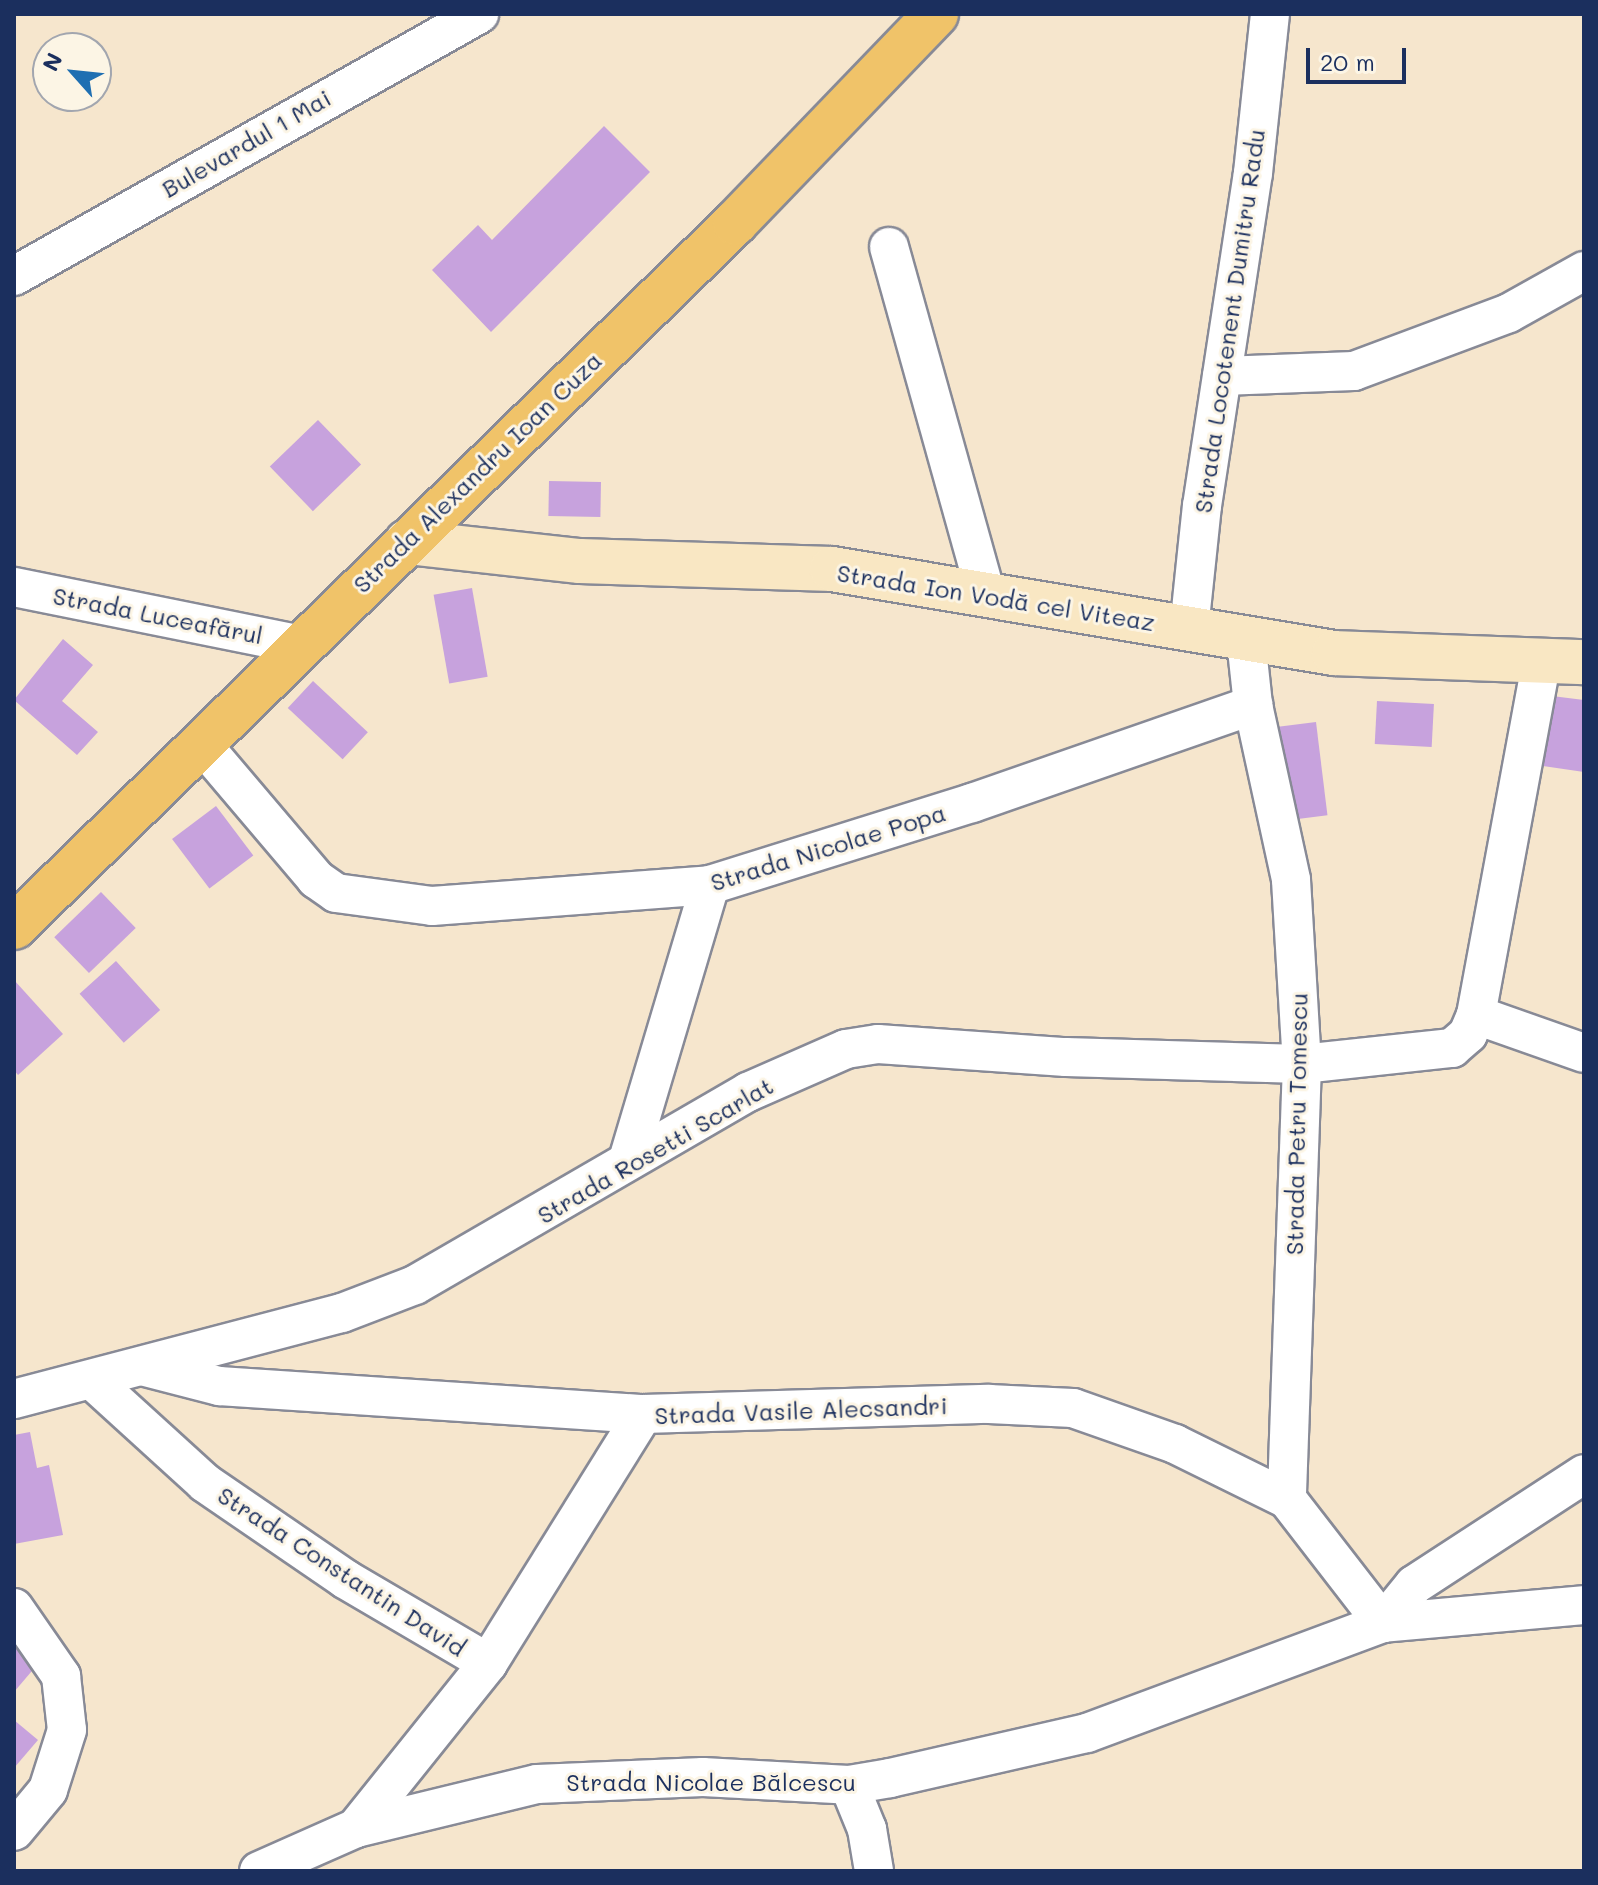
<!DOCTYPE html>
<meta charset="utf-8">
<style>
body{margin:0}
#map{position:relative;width:1598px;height:1885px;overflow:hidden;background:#f6e6cd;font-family:Mali,sans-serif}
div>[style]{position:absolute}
.building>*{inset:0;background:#c7a2dd;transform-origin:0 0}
.roads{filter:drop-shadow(2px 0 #888a96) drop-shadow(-2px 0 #888a96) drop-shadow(0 2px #888a96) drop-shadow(0 -2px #888a96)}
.street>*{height:38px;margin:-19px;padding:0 19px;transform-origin:19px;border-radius:19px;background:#fff}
.secondary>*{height:44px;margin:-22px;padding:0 22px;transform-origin:22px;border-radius:22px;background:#f9e7c3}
.highway>*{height:44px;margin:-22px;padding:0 22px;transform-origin:22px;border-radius:22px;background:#f0c369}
span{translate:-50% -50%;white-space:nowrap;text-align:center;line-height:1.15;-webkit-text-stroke:6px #fcf5e5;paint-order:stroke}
.street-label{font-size:24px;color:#1b2f5e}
.frame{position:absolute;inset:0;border:16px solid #1b2f5e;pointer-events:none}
.north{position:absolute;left:32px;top:32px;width:80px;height:80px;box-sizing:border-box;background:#fcf5e5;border:2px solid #a2a6af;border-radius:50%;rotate:297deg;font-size:22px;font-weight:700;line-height:32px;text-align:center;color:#1b2f5e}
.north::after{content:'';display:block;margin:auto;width:28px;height:36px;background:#1f6fb2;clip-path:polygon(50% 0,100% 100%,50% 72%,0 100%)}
.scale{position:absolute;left:1306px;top:48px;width:100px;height:36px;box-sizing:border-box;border:4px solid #1b2f5e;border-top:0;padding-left:10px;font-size:24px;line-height:28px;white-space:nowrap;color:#1b2f5e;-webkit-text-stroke:6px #fcf5e5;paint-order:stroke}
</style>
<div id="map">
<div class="building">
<i style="clip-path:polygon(604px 126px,650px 172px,491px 332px,432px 270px,478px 225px,492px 240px)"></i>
<i style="left:318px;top:420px;width:62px;height:67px;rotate:46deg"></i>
<i style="left:549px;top:481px;width:52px;height:35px;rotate:1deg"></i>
<i style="left:472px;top:588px;width:90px;height:39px;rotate:80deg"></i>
<i style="clip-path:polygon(63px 639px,93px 665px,62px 701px,98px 732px,77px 755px,14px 700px)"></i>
<i style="left:313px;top:681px;width:75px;height:37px;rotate:43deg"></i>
<i style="clip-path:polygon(1552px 696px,1584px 700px,1584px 772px,1543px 766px)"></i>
<i style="left:1377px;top:701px;width:57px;height:43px;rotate:3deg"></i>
<i style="left:1316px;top:722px;width:94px;height:38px;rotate:83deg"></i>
<i style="left:216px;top:806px;width:62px;height:55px;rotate:53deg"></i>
<i style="left:101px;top:892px;width:50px;height:65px;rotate:46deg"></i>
<i style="left:116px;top:961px;width:66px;height:49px;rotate:48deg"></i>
<i style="clip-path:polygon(14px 980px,63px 1034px,18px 1075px,14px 1070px)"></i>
<i style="clip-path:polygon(30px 1432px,37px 1468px,49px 1465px,63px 1535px,14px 1544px,14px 1435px)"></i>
<i style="clip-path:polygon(14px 1647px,37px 1665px,14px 1692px)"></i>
<i style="clip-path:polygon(14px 1720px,38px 1740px,14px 1768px)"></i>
</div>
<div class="roads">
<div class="street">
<i style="left:889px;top:247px;width:361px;rotate:74.4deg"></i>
<i style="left:14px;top:276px;width:534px;rotate:-29.4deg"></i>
<i style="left:1222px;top:376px;width:132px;rotate:-2.2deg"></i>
<i style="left:1354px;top:371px;width:165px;rotate:-20.5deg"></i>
<i style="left:1509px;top:313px;width:86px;rotate:-29.2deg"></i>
<i style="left:14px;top:587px;width:293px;rotate:11.4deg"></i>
<i style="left:1189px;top:629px;width:124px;rotate:-84deg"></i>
<i style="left:1202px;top:506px;width:337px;rotate:-81.3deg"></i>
<i style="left:1253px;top:173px;width:160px;rotate:-83.9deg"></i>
<i style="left:1253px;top:705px;width:179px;rotate:77.7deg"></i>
<i style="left:1291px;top:880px;width:184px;rotate:86.6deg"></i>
<i style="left:1302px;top:1064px;width:435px;rotate:92deg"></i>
<i style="left:200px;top:742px;width:180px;rotate:49.7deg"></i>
<i style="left:316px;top:879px;width:24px;rotate:35deg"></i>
<i style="left:336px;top:893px;width:97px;rotate:7.7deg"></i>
<i style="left:432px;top:906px;width:279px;rotate:-4.3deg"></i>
<i style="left:710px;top:885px;width:275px;rotate:-17.4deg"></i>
<i style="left:972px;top:803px;width:298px;rotate:-19.2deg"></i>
<i style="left:1253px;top:705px;width:65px;rotate:-96.1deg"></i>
<i style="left:1476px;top:1015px;width:114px;rotate:19.4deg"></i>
<i style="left:628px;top:1160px;width:287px;rotate:-73.4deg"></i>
<i style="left:142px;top:1366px;width:80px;rotate:14.6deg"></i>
<i style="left:219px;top:1386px;width:425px;rotate:3.8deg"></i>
<i style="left:643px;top:1414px;width:346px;rotate:-1.7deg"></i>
<i style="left:989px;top:1404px;width:84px;rotate:2.7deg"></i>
<i style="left:1073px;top:1408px;width:108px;rotate:19.4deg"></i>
<i style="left:1175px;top:1444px;width:125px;rotate:26.2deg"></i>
<i style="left:1287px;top:1499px;width:157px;rotate:52.3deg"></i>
<i style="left:92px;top:1380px;width:153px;rotate:42.3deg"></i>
<i style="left:205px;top:1483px;width:170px;rotate:34.4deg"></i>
<i style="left:345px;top:1579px;width:166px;rotate:30.4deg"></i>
<i style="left:14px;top:1399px;width:339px;rotate:-14.7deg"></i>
<i style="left:342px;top:1313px;width:78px;rotate:-21deg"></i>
<i style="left:415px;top:1285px;width:385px;rotate:-30.1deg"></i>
<i style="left:748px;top:1092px;width:107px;rotate:-23.7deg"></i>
<i style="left:846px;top:1049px;width:32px;rotate:-9deg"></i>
<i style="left:878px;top:1044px;width:188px;rotate:4deg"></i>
<i style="left:1066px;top:1057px;width:236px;rotate:1.7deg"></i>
<i style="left:1302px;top:1064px;width:151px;rotate:-6.1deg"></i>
<i style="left:1452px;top:1048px;width:21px;rotate:-41deg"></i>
<i style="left:1468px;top:1034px;width:21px;rotate:-67deg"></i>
<i style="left:1476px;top:1015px;width:361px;rotate:-79.5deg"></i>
<i style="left:14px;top:1608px;width:83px;rotate:55.3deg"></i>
<i style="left:61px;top:1676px;width:54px;rotate:83.7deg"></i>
<i style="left:67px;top:1730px;width:63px;rotate:107.6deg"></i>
<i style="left:48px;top:1790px;width:53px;rotate:129.7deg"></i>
<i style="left:1383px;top:1623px;width:49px;rotate:-50.8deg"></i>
<i style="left:1414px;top:1585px;width:203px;rotate:-33.1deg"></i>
<i style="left:849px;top:1785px;width:48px;rotate:67.8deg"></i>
<i style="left:867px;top:1829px;width:43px;rotate:80.5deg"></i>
<i style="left:356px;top:1828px;width:211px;rotate:-51.3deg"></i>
<i style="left:488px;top:1663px;width:293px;rotate:-58.1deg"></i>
<i style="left:259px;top:1871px;width:106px;rotate:-23.9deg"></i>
<i style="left:356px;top:1828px;width:186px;rotate:-13.7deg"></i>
<i style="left:537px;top:1784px;width:166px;rotate:-2.4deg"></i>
<i style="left:703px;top:1777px;width:146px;rotate:3.1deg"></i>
<i style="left:849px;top:1785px;width:42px;rotate:-9.7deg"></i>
<i style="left:890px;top:1778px;width:202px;rotate:-12.9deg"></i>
<i style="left:1087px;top:1733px;width:316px;rotate:-20.4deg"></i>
<i style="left:1383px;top:1623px;width:202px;rotate:-5.1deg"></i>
</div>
<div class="secondary">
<i style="left:407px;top:542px;width:174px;rotate:6.3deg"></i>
<i style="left:580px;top:561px;width:252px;rotate:1.8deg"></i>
<i style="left:832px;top:569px;width:509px;rotate:9.5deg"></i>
<i style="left:1334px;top:653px;width:250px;rotate:2.1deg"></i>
</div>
<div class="highway">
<i style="left:14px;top:927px;width:1008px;rotate:-44.32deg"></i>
<i style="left:735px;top:223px;width:290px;rotate:-46.1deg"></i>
</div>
</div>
<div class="street-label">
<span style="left:246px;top:143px;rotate:-30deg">Bulevardul 1 Mai</span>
<span style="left:1229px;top:321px;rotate:-82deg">Strada Locotenent Dumitru Radu</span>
<span style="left:477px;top:472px;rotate:-44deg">Strada Alexandru Ioan Cuza</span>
<span style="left:996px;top:597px;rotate:9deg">Strada Ion Vodă cel Viteaz</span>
<span style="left:158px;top:615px;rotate:11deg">Strada Luceafărul</span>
<span style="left:828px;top:847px;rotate:-17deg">Strada Nicolae Popa</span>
<span style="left:1296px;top:1124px;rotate:-89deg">Strada Petru Tomescu</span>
<span style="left:655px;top:1150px;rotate:-30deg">Strada Rosetti Scarlat</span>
<span style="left:801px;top:1410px;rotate:-2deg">Strada Vasile Alecsandri</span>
<span style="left:342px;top:1571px;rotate:33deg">Strada Constantin David</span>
<span style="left:711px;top:1782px">Strada Nicolae Bălcescu</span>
</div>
<div class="frame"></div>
<div class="north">N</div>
<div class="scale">20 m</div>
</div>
